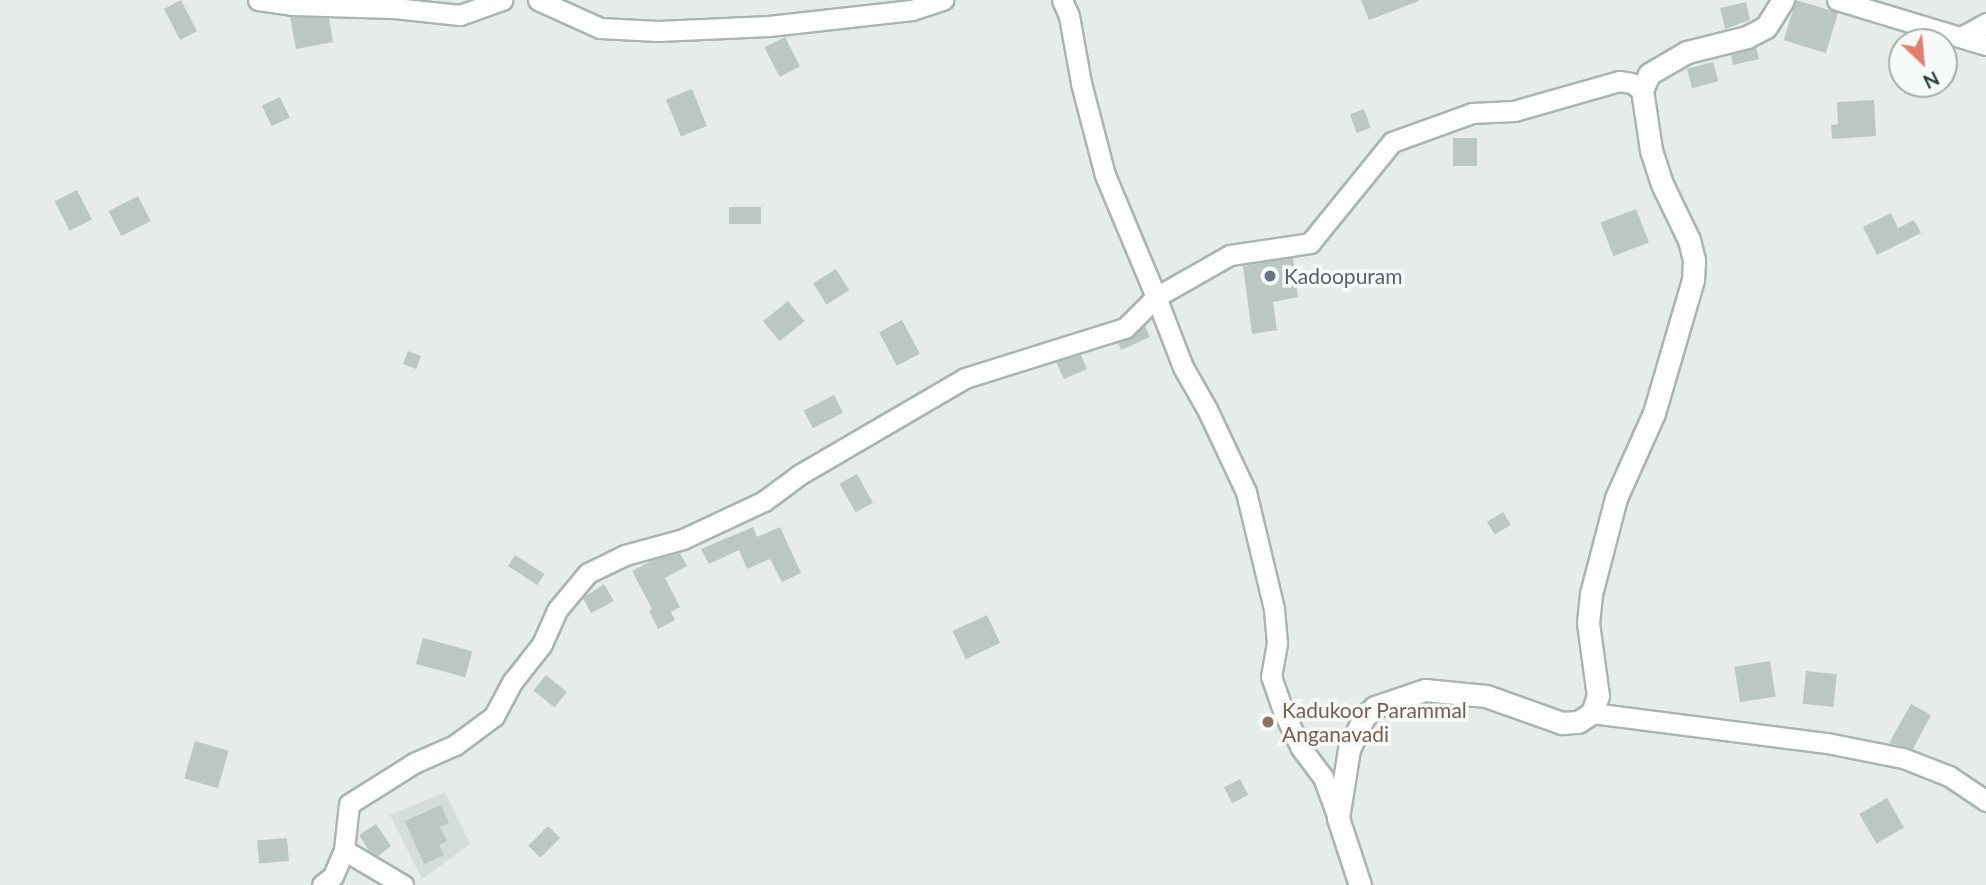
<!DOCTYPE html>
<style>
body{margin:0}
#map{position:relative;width:1986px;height:885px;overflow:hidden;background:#e6ede9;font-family:Lato,sans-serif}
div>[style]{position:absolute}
.built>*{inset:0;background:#d4ddd8}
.building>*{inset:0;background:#bbc8c2;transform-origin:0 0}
.roads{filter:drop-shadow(2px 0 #a9b5af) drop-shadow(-2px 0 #a9b5af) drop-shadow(0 2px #a9b5af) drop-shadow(0 -2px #a9b5af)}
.minor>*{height:19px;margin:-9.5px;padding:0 9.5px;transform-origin:9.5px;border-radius:9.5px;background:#fff}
.secondary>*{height:21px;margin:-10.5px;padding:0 10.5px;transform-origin:10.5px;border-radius:10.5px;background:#fff}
.dots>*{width:19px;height:19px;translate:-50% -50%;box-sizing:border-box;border:4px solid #f6faf8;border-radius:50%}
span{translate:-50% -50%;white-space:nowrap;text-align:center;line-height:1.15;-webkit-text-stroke:7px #f6faf8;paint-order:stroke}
.worship-label{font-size:21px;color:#5b616d}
.left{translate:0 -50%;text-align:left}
.education-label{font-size:21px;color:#785e54}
.north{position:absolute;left:1888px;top:28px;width:70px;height:70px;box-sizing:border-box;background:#f6faf8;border:2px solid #a3afaa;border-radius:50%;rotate:154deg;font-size:19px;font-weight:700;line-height:28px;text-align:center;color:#263e35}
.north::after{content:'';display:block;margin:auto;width:24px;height:32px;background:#e57e6c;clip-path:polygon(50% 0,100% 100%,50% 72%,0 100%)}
</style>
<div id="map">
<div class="built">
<i style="clip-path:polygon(445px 792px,470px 844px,422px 879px,390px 815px)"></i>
</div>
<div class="building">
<i style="left:181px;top:0;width:35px;height:19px;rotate:63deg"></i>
<i style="clip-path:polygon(1361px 0,1418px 0,1419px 1px,1369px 20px)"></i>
<i style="left:1796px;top:0;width:44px;height:42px;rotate:17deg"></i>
<i style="clip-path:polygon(1746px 2px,1750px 20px,1725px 29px,1720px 8px)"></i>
<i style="clip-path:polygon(290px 17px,329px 18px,333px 42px,296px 49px)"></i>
<i style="left:785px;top:37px;width:33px;height:23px;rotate:63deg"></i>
<i style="clip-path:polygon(1756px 47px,1759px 59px,1733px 65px,1731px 55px)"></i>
<i style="left:1713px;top:62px;width:20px;height:27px;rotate:75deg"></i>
<i style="left:692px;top:89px;width:40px;height:28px;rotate:68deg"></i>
<i style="left:280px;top:97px;width:23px;height:20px;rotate:65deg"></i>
<i style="clip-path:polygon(1874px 100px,1876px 136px,1832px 139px,1831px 125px,1838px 124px,1837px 102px)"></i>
<i style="left:1364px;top:109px;width:20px;height:15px;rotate:70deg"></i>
<i style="left:1477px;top:138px;width:28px;height:24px;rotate:90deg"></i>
<i style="left:77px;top:190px;width:33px;height:25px;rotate:63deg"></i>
<i style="left:138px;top:196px;width:28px;height:33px;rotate:63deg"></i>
<i style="left:729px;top:207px;width:32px;height:17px"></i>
<i style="left:1636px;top:209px;width:36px;height:38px;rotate:69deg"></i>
<i style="clip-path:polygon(1891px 213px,1898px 228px,1914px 220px,1921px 233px,1877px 255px,1863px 227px)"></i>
<i style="clip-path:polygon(1293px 258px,1298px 297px,1273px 302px,1277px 330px,1252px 334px,1243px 266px)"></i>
<i style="left:836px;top:269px;width:25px;height:27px;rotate:58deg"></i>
<i style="left:788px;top:301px;width:26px;height:32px;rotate:51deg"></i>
<i style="left:902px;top:320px;width:38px;height:26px;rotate:62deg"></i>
<i style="clip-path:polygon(1145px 326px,1150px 337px,1121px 350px,1118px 343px,1133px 337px)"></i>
<i style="left:408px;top:351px;width:14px;height:14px;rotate:21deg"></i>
<i style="clip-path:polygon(1081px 355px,1087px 369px,1064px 379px,1056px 362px)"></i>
<i style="left:834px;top:395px;width:20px;height:34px;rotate:63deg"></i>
<i style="left:857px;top:474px;width:33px;height:20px;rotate:61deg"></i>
<i style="left:1503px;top:512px;width:15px;height:19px;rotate:58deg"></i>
<i style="clip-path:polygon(753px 527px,757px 537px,780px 527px,801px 573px,782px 582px,770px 559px,747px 569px,739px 550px,709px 564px,701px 549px)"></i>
<i style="clip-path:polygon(680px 553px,687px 566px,665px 578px,680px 607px,671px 612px,675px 620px,658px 629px,649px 611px,652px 609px,632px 571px,651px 561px)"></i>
<i style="left:515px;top:555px;width:35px;height:13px;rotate:33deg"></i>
<i style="clip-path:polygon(604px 584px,614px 601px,591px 613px,583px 598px)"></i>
<i style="left:987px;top:615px;width:31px;height:38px;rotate:65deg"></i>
<i style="left:423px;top:638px;width:51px;height:27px;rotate:15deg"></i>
<i style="left:1770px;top:661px;width:36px;height:36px;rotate:81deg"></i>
<i style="left:1806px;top:671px;width:31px;height:33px;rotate:6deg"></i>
<i style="left:546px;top:675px;width:27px;height:20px;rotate:39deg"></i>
<i style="clip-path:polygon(1911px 704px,1931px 715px,1913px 749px,1889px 743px)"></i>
<i style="left:195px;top:741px;width:35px;height:39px;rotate:16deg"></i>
<i style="left:1240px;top:779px;width:18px;height:18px;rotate:63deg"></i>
<i style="left:1887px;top:798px;width:34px;height:32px;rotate:60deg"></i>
<i style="clip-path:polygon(441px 805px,449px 823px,440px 827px,447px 841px,439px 845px,444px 855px,424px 864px,405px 821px)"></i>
<i style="clip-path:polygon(376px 824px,391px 846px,378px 856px,369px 851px,359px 835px)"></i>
<i style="left:548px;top:826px;width:17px;height:28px;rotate:45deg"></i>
<i style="left:287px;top:838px;width:23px;height:30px;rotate:85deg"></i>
</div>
<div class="roads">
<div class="minor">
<i style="left:258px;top:0;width:34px;rotate:8deg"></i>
<i style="left:292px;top:5px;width:102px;rotate:1.7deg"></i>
<i style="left:394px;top:8px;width:66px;rotate:6.1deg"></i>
<i style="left:460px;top:15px;width:45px;rotate:-19.7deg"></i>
<i style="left:538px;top:0;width:68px;rotate:24.3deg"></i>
<i style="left:600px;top:28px;width:58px;rotate:3deg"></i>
<i style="left:658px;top:31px;width:111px;rotate:-2.6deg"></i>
<i style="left:769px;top:26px;width:144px;rotate:-6.4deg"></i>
<i style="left:912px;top:10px;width:33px;rotate:-18deg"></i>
<i style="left:1062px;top:0;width:17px;rotate:66deg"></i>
<i style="left:1069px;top:16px;width:68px;rotate:79.8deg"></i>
<i style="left:1081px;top:83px;width:95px;rotate:75.4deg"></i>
<i style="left:1105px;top:175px;width:132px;rotate:67.3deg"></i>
<i style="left:1156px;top:297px;width:85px;rotate:-29.6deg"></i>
<i style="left:1230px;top:255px;width:81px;rotate:-8.5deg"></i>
<i style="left:1310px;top:243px;width:130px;rotate:-50.9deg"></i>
<i style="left:1392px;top:142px;width:85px;rotate:-19.9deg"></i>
<i style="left:1472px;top:113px;width:42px;rotate:-2.7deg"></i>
<i style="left:1514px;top:111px;width:109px;rotate:-15.9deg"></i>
<i style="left:1619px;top:81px;width:12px;rotate:9deg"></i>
<i style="left:1631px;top:83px;width:13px;rotate:32deg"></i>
<i style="left:1837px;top:0;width:156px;rotate:16.8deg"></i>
<i style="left:1961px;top:37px;width:29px;rotate:-29deg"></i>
<i style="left:1592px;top:713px;width:237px;rotate:7.3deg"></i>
<i style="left:1827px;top:743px;width:77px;rotate:11.2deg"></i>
<i style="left:1903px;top:758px;width:49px;rotate:21.4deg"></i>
<i style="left:1949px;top:776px;width:45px;rotate:34deg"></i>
<i style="left:344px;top:850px;width:69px;rotate:30.7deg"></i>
<i style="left:322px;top:885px;width:14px;rotate:-39deg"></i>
<i style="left:333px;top:876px;width:28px;rotate:-67deg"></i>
<i style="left:344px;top:850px;width:46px;rotate:-83.8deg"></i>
<i style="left:349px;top:804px;width:77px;rotate:-32.2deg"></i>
<i style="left:414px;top:763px;width:45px;rotate:-23.7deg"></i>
<i style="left:455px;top:745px;width:49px;rotate:-36.6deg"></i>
<i style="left:494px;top:716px;width:40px;rotate:-62deg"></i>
<i style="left:513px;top:681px;width:47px;rotate:-51.9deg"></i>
<i style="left:542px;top:644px;width:37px;rotate:-66deg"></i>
<i style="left:557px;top:610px;width:48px;rotate:-50deg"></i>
<i style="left:588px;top:573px;width:41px;rotate:-25.9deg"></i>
<i style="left:625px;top:555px;width:60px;rotate:-15.4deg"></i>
<i style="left:683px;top:539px;width:89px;rotate:-25.1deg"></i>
<i style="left:764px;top:501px;width:44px;rotate:-36.6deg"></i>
<i style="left:799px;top:475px;width:192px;rotate:-30.3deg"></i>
<i style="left:965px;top:378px;width:168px;rotate:-17.4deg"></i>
<i style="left:1125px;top:328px;width:44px;rotate:-45deg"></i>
<i style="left:1156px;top:297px;width:75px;rotate:68.9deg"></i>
<i style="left:1183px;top:367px;width:48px;rotate:60.3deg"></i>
<i style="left:1207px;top:409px;width:92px;rotate:64.8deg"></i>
<i style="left:1246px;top:492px;width:120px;rotate:76.5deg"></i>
<i style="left:1274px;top:609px;width:34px;rotate:85deg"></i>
<i style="left:1277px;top:643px;width:34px;rotate:100deg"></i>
<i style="left:1271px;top:676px;width:37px;rotate:71deg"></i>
<i style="left:1283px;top:711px;width:41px;rotate:64.1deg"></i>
<i style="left:1301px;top:748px;width:36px;rotate:53deg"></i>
<i style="left:1323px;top:777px;width:44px;rotate:69.9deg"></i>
</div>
<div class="secondary">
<i style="left:1360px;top:885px;width:71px;rotate:-108.2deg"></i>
<i style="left:1338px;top:818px;width:70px;rotate:-80.9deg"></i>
<i style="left:1349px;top:749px;width:35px;rotate:-65deg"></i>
<i style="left:1364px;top:717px;width:15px;rotate:-42deg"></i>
<i style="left:1375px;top:707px;width:53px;rotate:-18.8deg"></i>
<i style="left:1425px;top:690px;width:61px;rotate:5.6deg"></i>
<i style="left:1486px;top:696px;width:81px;rotate:19.6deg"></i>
<i style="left:1562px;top:723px;width:16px;rotate:-4deg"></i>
<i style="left:1578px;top:722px;width:17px;rotate:-33deg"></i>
<i style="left:1592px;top:713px;width:18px;rotate:-71deg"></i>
<i style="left:1598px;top:696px;width:74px;rotate:-97.8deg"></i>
<i style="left:1588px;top:623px;width:29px;rotate:-84deg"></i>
<i style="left:1591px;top:594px;width:99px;rotate:-75.4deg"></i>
<i style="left:1616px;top:498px;width:93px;rotate:-65.9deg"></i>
<i style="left:1654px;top:413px;width:139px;rotate:-73.7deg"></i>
<i style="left:1693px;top:280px;width:20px;rotate:-87deg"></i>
<i style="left:1694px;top:260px;width:21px;rotate:-104deg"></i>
<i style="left:1689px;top:240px;width:62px;rotate:-115.7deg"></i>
<i style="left:1662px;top:184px;width:36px;rotate:-108deg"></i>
<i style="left:1651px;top:150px;width:61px;rotate:-98.5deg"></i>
<i style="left:1642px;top:90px;width:17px;rotate:-66deg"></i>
<i style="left:1649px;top:74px;width:44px;rotate:-30.1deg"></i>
<i style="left:1687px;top:52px;width:62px;rotate:-14deg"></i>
<i style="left:1747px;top:37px;width:21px;rotate:-28deg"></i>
<i style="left:1766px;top:27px;width:32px;rotate:-58deg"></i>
</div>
</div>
<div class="dots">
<i style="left:1270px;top:276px;background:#6b7280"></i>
<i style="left:1268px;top:722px;background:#8d6e63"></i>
</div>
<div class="worship-label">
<span class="left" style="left:1284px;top:276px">Kadoopuram</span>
</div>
<div class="education-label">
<span class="left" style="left:1282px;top:722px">Kadukoor Parammal<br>Anganavadi</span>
</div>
<div class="north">N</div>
</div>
